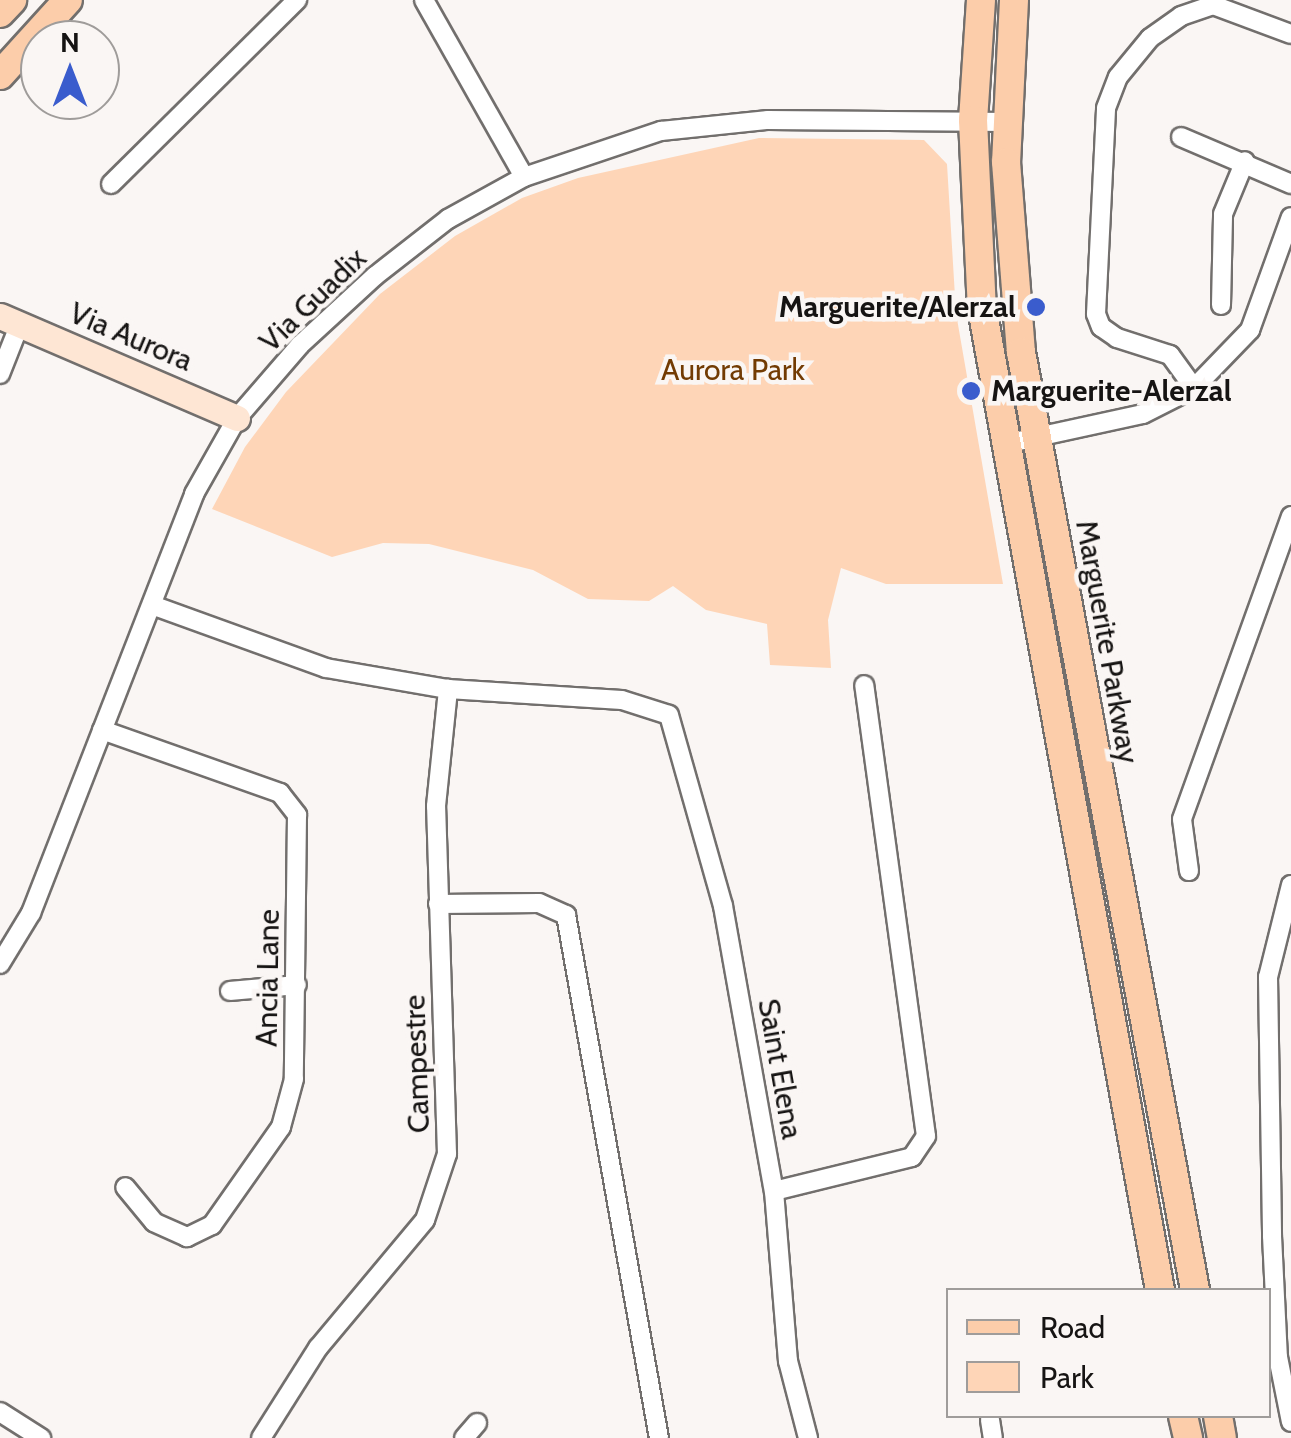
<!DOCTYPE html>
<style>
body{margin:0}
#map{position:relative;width:1291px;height:1438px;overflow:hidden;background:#faf6f4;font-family:Cabin,sans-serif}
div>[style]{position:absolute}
.green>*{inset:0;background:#fed5b7}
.roads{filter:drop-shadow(2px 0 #726f6d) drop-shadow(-2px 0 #726f6d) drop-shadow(0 2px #726f6d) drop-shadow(0 -2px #726f6d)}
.street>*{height:18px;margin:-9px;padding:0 9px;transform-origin:9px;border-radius:9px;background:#fff}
.secondary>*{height:25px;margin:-12.5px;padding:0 12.5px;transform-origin:12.5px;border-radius:12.5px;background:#fee6d4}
.primary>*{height:28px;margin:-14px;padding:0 14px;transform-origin:14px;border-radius:14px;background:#fccdaa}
.dots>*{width:28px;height:28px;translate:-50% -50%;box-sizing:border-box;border:5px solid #faf6f4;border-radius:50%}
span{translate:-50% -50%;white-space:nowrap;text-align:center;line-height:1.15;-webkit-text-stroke:9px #faf6f4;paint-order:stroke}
.street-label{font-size:30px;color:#161413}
.poi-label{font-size:30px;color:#161413;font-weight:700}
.right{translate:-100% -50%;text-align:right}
.left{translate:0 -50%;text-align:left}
.park-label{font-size:30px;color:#723b03}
.legend{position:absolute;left:946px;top:1288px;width:325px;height:130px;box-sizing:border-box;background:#faf6f4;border:2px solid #9f9c9a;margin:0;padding:12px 18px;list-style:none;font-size:30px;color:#161413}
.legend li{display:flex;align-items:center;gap:20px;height:50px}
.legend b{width:50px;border:2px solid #9f9c9a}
.north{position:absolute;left:20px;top:20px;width:100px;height:100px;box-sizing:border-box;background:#faf6f4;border:2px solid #9f9c9a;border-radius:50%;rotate:0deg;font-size:28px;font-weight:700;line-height:40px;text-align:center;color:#161413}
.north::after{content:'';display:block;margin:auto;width:35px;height:45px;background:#3a5ccd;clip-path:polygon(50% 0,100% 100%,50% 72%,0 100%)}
</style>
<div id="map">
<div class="green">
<i style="clip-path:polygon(759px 138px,924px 140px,947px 164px,956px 313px,1003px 584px,886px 584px,841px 568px,828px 620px,831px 668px,770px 665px,767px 624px,706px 610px,673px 586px,649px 601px,588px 599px,533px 570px,429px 544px,383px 543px,332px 557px,212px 509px,245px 447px,286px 392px,380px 294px,455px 236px,522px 198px,578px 178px)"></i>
</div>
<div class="roads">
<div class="street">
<i style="left:424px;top:0;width:203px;rotate:60.5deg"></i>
<i style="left:1181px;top:137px;width:120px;rotate:23.1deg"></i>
<i style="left:111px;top:184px;width:262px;rotate:-44.7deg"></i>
<i style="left:1221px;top:305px;width:91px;rotate:-88.7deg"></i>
<i style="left:1223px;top:214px;width:57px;rotate:-67.5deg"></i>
<i style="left:0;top:374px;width:52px;rotate:-68.4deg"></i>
<i style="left:1194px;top:388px;width:41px;rotate:-126deg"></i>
<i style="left:1170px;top:355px;width:56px;rotate:-162.2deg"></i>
<i style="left:1117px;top:338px;width:19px;rotate:-145deg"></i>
<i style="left:1101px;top:327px;width:14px;rotate:-111deg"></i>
<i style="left:1096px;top:314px;width:206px;rotate:-87.2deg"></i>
<i style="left:1106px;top:108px;width:33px;rotate:-69deg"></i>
<i style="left:1118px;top:77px;width:50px;rotate:-50.6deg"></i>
<i style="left:1150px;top:38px;width:38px;rotate:-35deg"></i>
<i style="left:1181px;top:16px;width:34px;rotate:-19deg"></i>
<i style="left:1213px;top:5px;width:83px;rotate:20.4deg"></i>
<i style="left:1005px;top:444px;width:141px;rotate:-12.3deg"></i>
<i style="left:1143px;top:414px;width:57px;rotate:-27deg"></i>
<i style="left:1194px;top:388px;width:81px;rotate:-46deg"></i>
<i style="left:1250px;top:330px;width:120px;rotate:-70.1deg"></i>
<i style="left:152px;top:605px;width:185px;rotate:19.9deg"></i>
<i style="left:326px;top:668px;width:124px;rotate:9.8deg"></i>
<i style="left:448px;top:689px;width:174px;rotate:3.6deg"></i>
<i style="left:622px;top:700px;width:49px;rotate:17.7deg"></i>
<i style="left:669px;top:715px;width:198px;rotate:74.2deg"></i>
<i style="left:723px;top:906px;width:290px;rotate:79.9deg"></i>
<i style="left:774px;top:1191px;width:171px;rotate:85.3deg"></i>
<i style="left:788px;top:1361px;width:80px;rotate:75.4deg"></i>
<i style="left:102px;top:730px;width:189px;rotate:19.5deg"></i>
<i style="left:280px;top:793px;width:28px;rotate:52deg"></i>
<i style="left:297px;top:815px;width:264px;rotate:90.7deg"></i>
<i style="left:294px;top:1079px;width:50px;rotate:105.2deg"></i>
<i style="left:281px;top:1127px;width:120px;rotate:125.1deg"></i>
<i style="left:212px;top:1225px;width:28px;rotate:154deg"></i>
<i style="left:187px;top:1237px;width:36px;rotate:-156deg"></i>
<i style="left:154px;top:1222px;width:45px;rotate:-129.6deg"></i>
<i style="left:1189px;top:871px;width:52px;rotate:-97.7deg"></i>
<i style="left:1182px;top:819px;width:322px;rotate:-70.2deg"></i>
<i style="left:1291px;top:885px;width:95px;rotate:104deg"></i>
<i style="left:1268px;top:977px;width:259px;rotate:89.1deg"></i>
<i style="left:1272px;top:1236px;width:121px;rotate:87.2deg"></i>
<i style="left:1278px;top:1357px;width:66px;rotate:78.7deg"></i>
<i style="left:438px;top:904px;width:101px;rotate:-0.6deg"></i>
<i style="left:539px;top:903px;width:30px;rotate:24deg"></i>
<i style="left:566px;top:915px;width:531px;rotate:79.92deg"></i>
<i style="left:0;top:964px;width:60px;rotate:-58.7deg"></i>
<i style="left:31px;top:913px;width:450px;rotate:-68.7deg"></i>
<i style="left:194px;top:494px;width:87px;rotate:-60.5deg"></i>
<i style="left:237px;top:418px;width:96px;rotate:-49.2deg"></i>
<i style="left:300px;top:345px;width:102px;rotate:-42.6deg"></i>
<i style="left:375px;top:276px;width:93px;rotate:-38deg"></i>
<i style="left:448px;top:219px;width:87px;rotate:-28.9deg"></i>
<i style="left:524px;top:177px;width:145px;rotate:-18.6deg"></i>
<i style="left:661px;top:131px;width:108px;rotate:-5.9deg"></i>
<i style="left:768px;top:120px;width:240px;rotate:0.5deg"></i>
<i style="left:230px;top:991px;width:67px;rotate:-5.1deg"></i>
<i style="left:774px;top:1191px;width:142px;rotate:-13.8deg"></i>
<i style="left:912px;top:1157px;width:25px;rotate:-56deg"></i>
<i style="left:926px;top:1136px;width:455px;rotate:-97.8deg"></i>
<i style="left:0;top:1412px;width:49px;rotate:32.4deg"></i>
<i style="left:990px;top:1420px;width:18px;rotate:81deg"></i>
<i style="left:261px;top:1438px;width:107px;rotate:-57.7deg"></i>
<i style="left:318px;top:1348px;width:167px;rotate:-50.1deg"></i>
<i style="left:425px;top:1220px;width:70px;rotate:-71.6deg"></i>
<i style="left:447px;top:1154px;width:348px;rotate:-91.8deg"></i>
<i style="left:436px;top:806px;width:118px;rotate:-84.1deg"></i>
<i style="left:464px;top:1438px;width:20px;rotate:-49deg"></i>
</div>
<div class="secondary">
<i style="left:0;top:316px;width:258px;rotate:23.3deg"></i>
</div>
<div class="primary">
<i style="left:981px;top:0;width:120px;rotate:93.8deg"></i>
<i style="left:973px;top:120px;width:188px;rotate:87.3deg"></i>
<i style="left:982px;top:308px;width:998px;rotate:79.73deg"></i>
<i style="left:1014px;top:0;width:162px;rotate:92.8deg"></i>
<i style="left:1006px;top:162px;width:191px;rotate:85.5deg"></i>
<i style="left:1021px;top:352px;width:954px;rotate:79.49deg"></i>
<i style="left:0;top:13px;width:18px;rotate:-47deg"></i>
<i style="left:0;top:75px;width:101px;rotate:-47.8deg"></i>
<i style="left:1183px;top:1416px;width:23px;rotate:77deg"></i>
<i style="left:1218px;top:1416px;width:22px;rotate:80deg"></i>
</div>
</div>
<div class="dots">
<i style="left:1036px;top:307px;background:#3a5ccd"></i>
<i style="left:971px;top:391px;background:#3a5ccd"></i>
</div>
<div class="street-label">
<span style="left:313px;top:300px;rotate:-44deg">Via Guadix</span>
<span style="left:131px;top:337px;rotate:23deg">Via Aurora</span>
<span style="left:1107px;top:642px;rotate:80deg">Marguerite Parkway</span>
<span style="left:268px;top:978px;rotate:-89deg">Ancia Lane</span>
<span style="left:417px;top:1064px;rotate:-92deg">Campestre</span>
<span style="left:780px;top:1069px;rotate:80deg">Saint Elena</span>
</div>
<div class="poi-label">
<span class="right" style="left:1016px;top:307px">Marguerite/Alerzal</span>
<span class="left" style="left:991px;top:391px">Marguerite-Alerzal</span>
</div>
<div class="park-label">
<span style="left:733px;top:370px">Aurora Park</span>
</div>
<ul class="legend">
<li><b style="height:12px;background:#fccdaa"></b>Road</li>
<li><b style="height:28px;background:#fed5b7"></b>Park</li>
</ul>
<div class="north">N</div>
</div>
